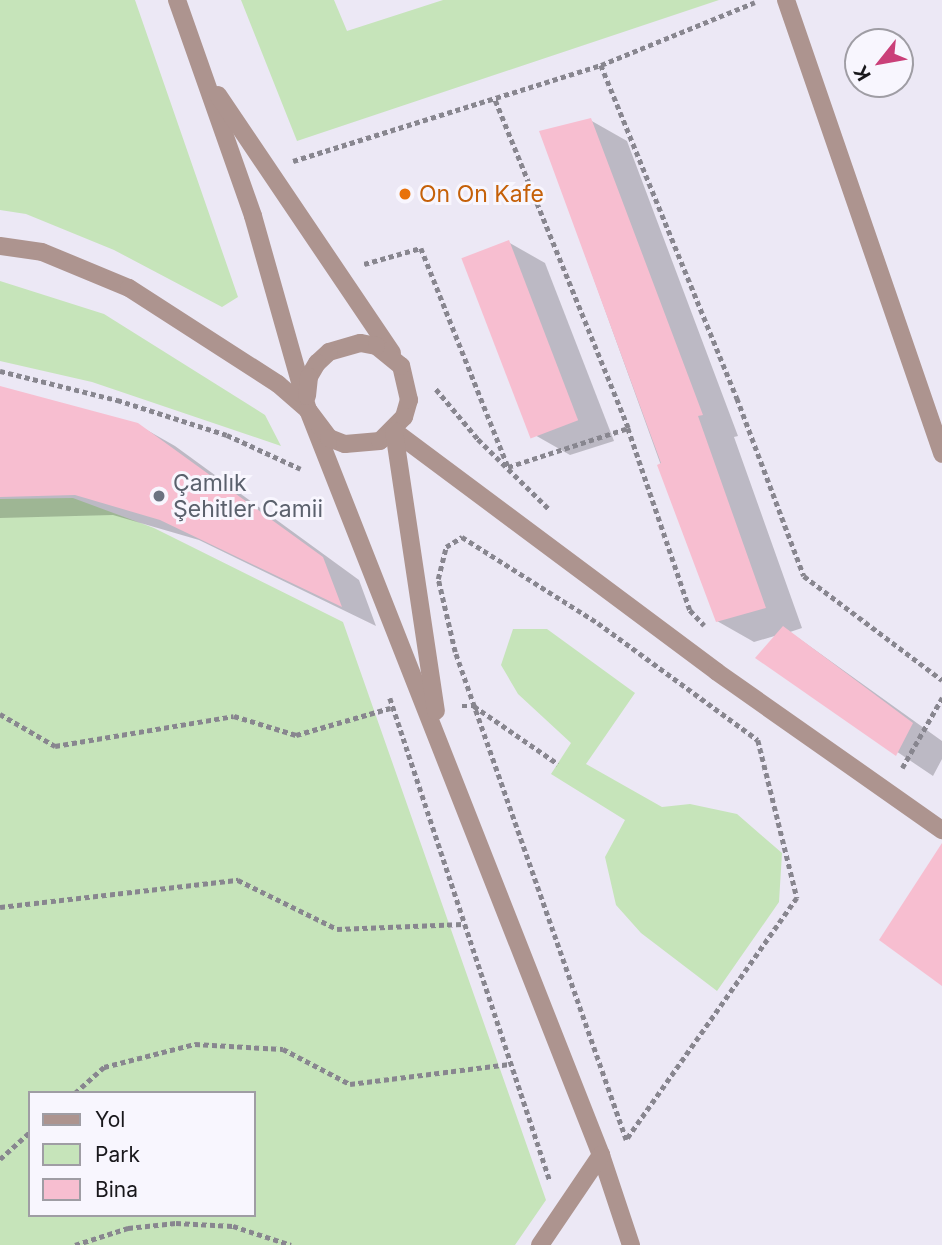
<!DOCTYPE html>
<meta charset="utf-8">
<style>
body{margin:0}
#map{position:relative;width:942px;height:1245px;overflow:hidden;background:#ece8f5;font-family:Inter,sans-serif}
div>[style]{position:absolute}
.green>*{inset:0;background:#c6e4ba}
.shadow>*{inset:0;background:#0003}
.building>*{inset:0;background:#f7bed0;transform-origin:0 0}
.path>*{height:4.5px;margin-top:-2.25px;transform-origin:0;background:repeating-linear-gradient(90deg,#88868f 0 5px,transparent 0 8.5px)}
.minor>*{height:18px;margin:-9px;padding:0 9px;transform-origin:9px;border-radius:9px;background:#ad948f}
.dots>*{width:19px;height:19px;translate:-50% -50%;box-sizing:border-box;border:4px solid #f8f6fe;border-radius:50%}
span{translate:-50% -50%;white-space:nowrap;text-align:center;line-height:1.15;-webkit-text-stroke:6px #f8f6fe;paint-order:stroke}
.food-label{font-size:23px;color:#c56008}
.left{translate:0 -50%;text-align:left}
.worship-label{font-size:23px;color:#5b616d}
.legend{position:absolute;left:28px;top:1091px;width:228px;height:126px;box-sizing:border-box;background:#f8f6fe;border:2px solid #9f9da4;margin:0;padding:9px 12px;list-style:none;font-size:21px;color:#19181c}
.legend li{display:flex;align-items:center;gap:14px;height:35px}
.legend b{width:35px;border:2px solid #9f9da4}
.north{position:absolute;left:844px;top:28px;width:70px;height:70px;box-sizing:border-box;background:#f8f6fe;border:2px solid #9f9da4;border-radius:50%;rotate:239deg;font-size:19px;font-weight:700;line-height:28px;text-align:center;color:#19181c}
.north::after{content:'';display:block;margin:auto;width:24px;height:32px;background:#ca4079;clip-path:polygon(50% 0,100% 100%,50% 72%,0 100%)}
</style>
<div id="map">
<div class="green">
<i style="clip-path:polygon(0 0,135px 0,238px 297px,222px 307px,114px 250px,26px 214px,0 210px)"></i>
<i style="clip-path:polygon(241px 0,334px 0,347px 31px,443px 0,719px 0,297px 141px)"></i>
<i style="clip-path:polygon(0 281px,104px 314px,265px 415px,281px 446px,92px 382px,0 361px)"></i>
<i style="clip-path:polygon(evenodd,73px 498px,154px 528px,343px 622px,546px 1200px,515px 1245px,0 1245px,0 499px,73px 498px,30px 1093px,254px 1093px,254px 1215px,30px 1215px,30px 1093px)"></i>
<i style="clip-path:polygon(513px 629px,547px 629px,635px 693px,586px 764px,662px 807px,690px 804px,737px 814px,782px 853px,779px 902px,717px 991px,641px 933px,616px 905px,605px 857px,625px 820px,551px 774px,571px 743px,518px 694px,501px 665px)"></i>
</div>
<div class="shadow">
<i style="clip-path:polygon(590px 120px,627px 141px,738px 436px,734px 437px,802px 628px,790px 632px,942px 741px,942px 759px,933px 776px,758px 658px,778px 635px,754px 642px,717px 621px,541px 132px)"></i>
<i style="clip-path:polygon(508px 242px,545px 263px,614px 441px,570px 455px,533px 434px)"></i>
<i style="clip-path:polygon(0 388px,138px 425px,175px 446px,359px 580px,376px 626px,199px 540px,113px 515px,0 518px)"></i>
</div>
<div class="building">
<i style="clip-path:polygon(591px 118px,703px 415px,698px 416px,766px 608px,716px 622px,657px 465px,661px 463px,539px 131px)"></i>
<i style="left:509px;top:240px;width:193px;height:51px;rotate:69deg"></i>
<i style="clip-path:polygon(0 386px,138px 423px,323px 557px,342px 607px,160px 520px,75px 495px,0 497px)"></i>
<i style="clip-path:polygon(783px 626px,913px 723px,896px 756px,755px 658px)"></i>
<i style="clip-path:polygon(942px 843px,942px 986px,879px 940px)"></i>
</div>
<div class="path">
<i style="left:601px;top:65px;width:166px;rotate:-22.2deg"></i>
<i style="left:293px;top:161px;width:323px;rotate:-17.3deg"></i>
<i style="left:601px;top:65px;width:360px;rotate:67.8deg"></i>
<i style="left:737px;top:398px;width:190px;rotate:69.4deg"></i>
<i style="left:804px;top:576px;width:173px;rotate:37deg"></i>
<i style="left:364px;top:264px;width:59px;rotate:-15.7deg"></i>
<i style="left:421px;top:248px;width:236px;rotate:68.3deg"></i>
<i style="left:508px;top:467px;width:126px;rotate:-18deg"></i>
<i style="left:628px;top:428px;width:356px;rotate:-112.1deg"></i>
<i style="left:0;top:371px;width:121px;rotate:13.9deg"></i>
<i style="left:117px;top:400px;width:115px;rotate:17.7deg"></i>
<i style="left:227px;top:435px;width:81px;rotate:24.7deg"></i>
<i style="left:436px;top:389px;width:65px;rotate:50deg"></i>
<i style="left:478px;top:439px;width:101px;rotate:44.6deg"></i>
<i style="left:628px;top:428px;width:192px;rotate:71.2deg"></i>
<i style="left:690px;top:610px;width:21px;rotate:47deg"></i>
<i style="left:462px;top:537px;width:161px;rotate:32.3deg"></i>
<i style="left:598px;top:623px;width:198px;rotate:36.2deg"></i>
<i style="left:758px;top:740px;width:163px;rotate:76.1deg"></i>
<i style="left:797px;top:898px;width:296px;rotate:125.2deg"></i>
<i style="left:626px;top:1140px;width:517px;rotate:-109.31deg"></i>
<i style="left:455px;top:652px;width:75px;rotate:-103.1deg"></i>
<i style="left:438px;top:579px;width:33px;rotate:-76deg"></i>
<i style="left:446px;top:547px;width:19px;rotate:-32deg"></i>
<i style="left:390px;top:698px;width:509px;rotate:71.67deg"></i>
<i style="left:462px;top:706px;width:12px"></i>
<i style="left:474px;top:706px;width:102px;rotate:34.6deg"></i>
<i style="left:0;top:714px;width:64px;rotate:30.2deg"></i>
<i style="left:55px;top:746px;width:181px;rotate:-9.5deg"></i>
<i style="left:234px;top:716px;width:65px;rotate:17deg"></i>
<i style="left:296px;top:735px;width:98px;rotate:-16deg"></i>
<i style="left:902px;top:768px;width:81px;rotate:-60.3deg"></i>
<i style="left:0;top:907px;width:240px;rotate:-6.5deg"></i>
<i style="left:238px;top:880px;width:110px;rotate:26.3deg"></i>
<i style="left:337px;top:929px;width:126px;rotate:-2.3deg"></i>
<i style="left:75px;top:1093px;width:39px;rotate:-42deg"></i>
<i style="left:104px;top:1067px;width:94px;rotate:-14.2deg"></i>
<i style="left:195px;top:1044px;width:88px;rotate:3.3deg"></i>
<i style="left:283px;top:1049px;width:76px;rotate:27.6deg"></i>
<i style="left:350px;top:1084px;width:161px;rotate:-7.1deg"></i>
<i style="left:0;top:1159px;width:40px;rotate:-42deg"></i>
<i style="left:75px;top:1245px;width:56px;rotate:-17.8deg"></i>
<i style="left:128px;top:1228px;width:48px;rotate:-5.9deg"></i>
<i style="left:176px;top:1223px;width:57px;rotate:3deg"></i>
<i style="left:233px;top:1226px;width:61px;rotate:18.1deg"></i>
</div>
<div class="minor">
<i style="left:177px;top:0;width:229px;rotate:70.6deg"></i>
<i style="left:253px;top:216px;width:202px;rotate:74.2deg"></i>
<i style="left:308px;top:410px;width:801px;rotate:68.53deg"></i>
<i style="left:601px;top:1155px;width:95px;rotate:71.6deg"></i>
<i style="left:786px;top:0;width:480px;rotate:71deg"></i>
<i style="left:218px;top:95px;width:311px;rotate:56deg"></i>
<i style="left:0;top:246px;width:42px;rotate:8.1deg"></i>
<i style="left:42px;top:252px;width:94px;rotate:22.5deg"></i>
<i style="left:129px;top:288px;width:177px;rotate:32.8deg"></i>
<i style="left:278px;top:384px;width:40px;rotate:41deg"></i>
<i style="left:308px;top:410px;width:35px;rotate:53deg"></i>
<i style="left:329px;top:438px;width:17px;rotate:21deg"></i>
<i style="left:345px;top:444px;width:35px;rotate:-5deg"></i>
<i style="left:380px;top:441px;width:34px;rotate:-45deg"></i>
<i style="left:404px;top:417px;width:18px;rotate:-74deg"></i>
<i style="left:409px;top:400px;width:35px;rotate:-103deg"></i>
<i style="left:401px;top:366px;width:32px;rotate:-141deg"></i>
<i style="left:376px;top:346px;width:16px;rotate:-169deg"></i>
<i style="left:360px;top:343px;width:32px;rotate:164deg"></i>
<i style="left:329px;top:352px;width:16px;rotate:137deg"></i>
<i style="left:317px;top:363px;width:16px;rotate:120deg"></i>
<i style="left:309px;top:377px;width:19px;rotate:96deg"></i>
<i style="left:394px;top:431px;width:403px;rotate:36.7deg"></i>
<i style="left:717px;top:672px;width:275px;rotate:35.1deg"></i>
<i style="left:394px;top:431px;width:283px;rotate:81.5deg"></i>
<i style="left:540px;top:1245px;width:109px;rotate:-55.9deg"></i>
</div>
<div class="dots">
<i style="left:405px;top:194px;background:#e8710a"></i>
<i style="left:159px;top:496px;background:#6b7280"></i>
</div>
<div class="food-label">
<span class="left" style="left:419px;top:194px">On On Kafe</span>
</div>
<div class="worship-label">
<span class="left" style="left:173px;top:496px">Çamlık<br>Şehitler Camii</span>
</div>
<ul class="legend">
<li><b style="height:9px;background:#ad948f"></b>Yol</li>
<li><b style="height:19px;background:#c6e4ba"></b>Park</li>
<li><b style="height:19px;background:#f7bed0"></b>Bina</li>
</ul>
<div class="north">K</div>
</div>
